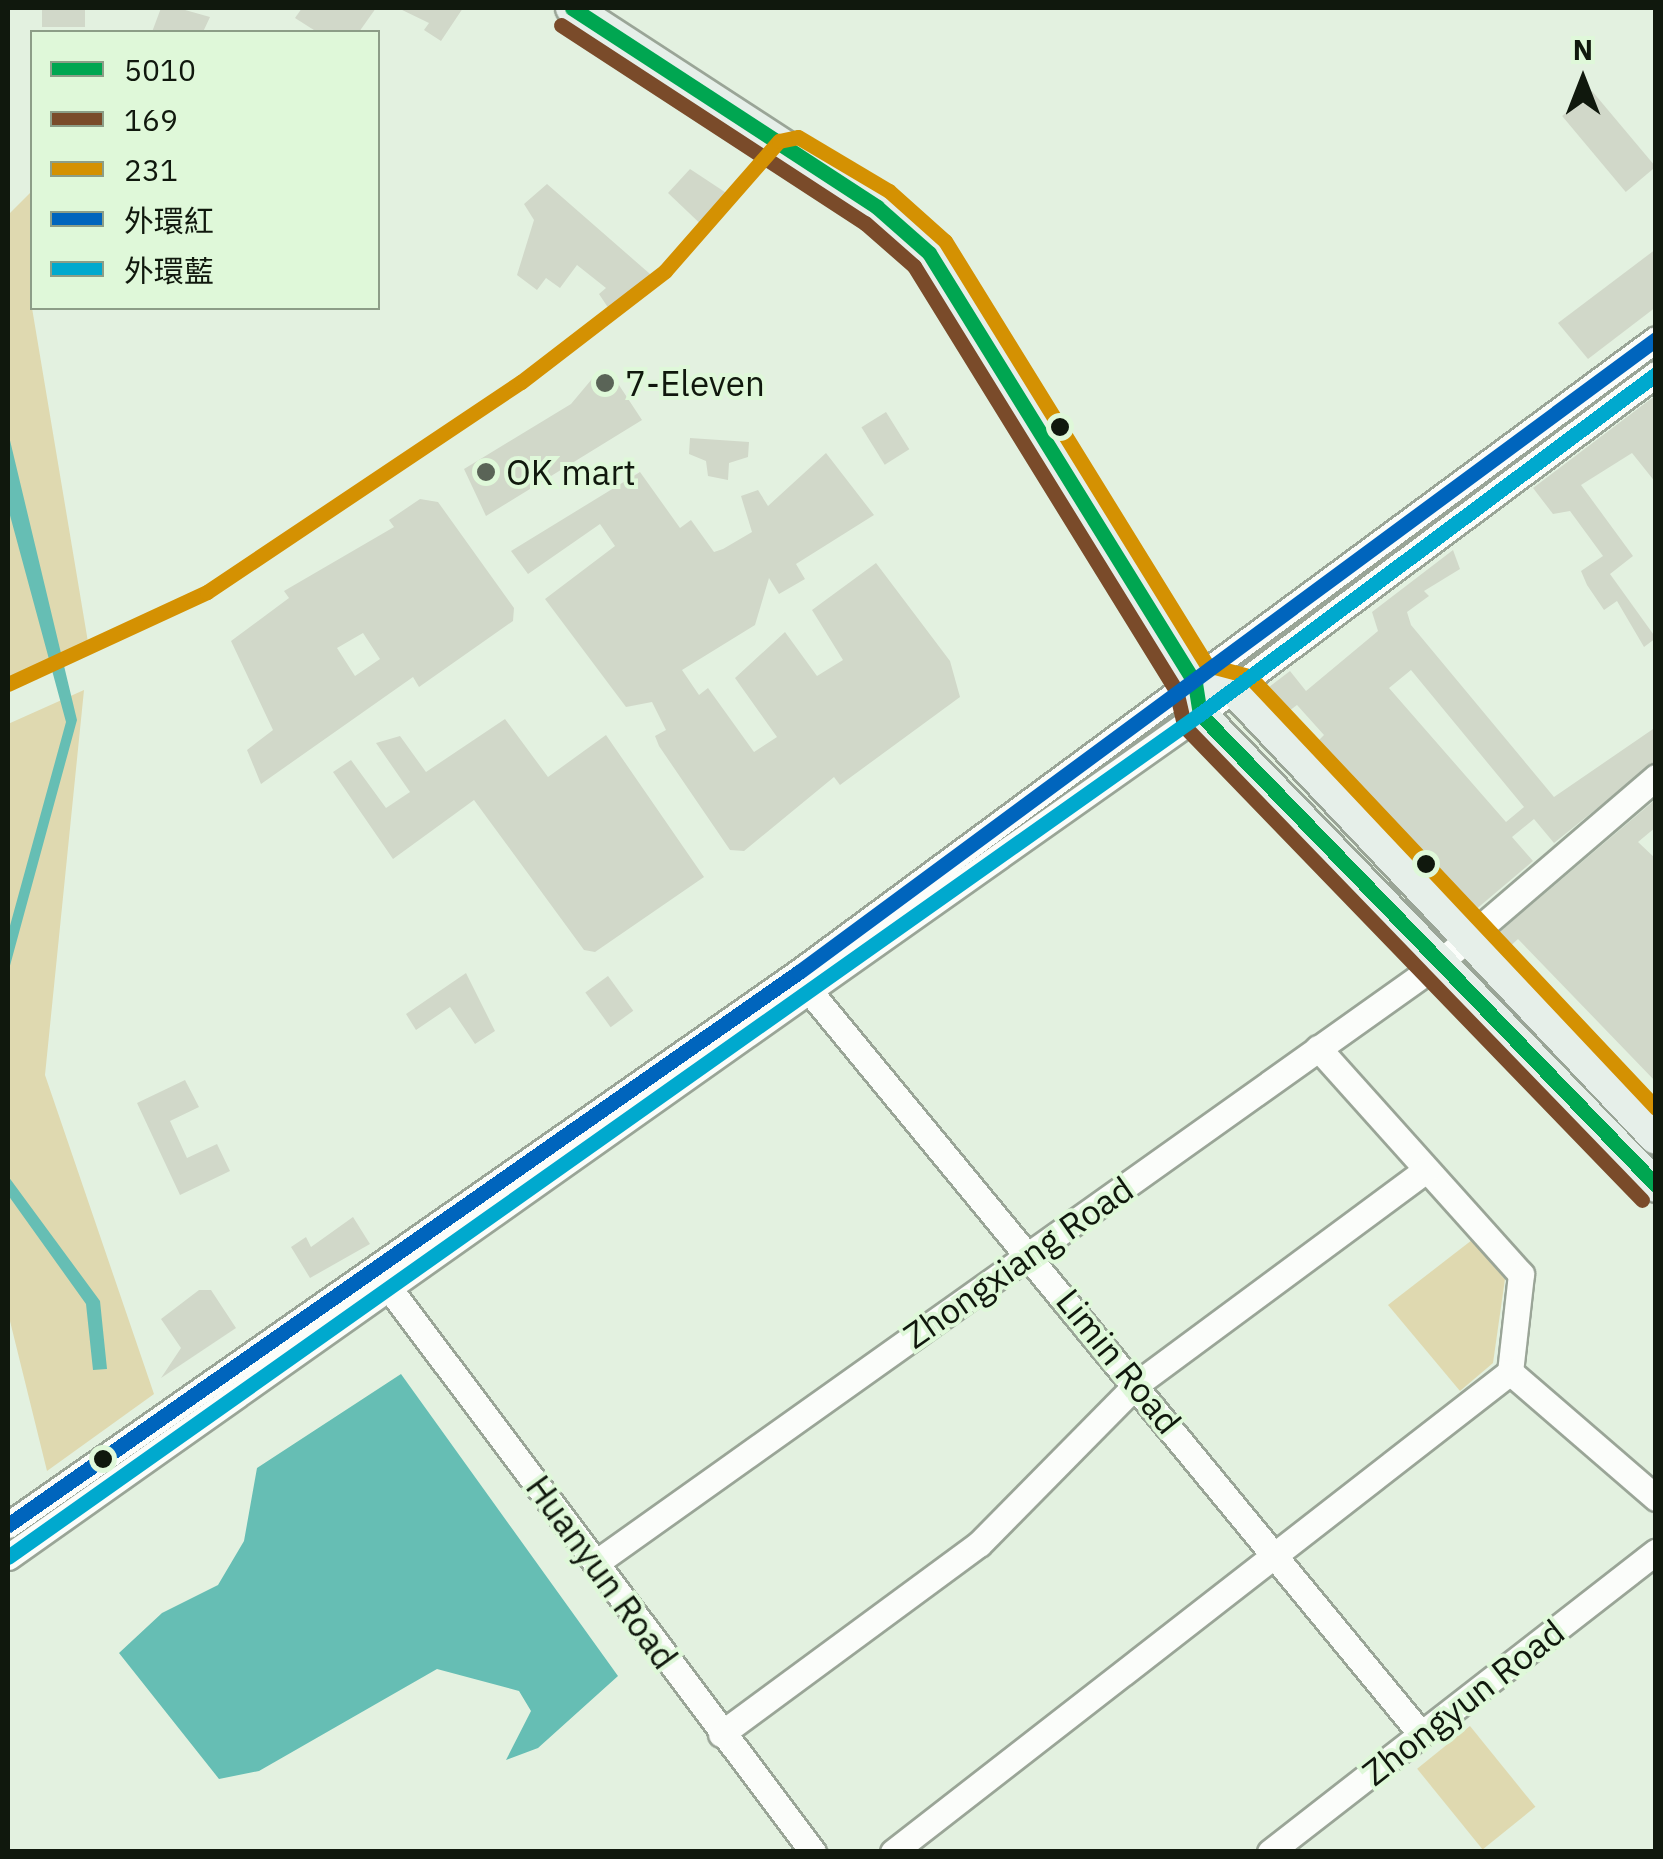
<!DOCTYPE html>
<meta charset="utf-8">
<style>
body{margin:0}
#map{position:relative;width:1663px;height:1859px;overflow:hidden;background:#e3f1e0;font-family:"IBM Plex Sans","Noto Sans TC",sans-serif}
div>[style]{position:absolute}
.green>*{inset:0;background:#dfd9b0;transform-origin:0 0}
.water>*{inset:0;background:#66beb4}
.building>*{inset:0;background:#d1d8c9;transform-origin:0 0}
.roads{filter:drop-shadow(2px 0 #9aa597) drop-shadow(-2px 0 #9aa597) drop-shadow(0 2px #9aa597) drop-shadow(0 -2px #9aa597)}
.minor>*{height:25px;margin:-12.5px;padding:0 12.5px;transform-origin:12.5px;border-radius:12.5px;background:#fbfdfa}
.major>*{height:32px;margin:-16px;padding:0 16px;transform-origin:16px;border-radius:16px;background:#e6efe9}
.bus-1>*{height:15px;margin:-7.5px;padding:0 7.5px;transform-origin:7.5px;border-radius:7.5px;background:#00a651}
.bus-2>*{height:15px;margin:-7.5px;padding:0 7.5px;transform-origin:7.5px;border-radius:7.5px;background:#7a4b2a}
.bus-3>*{height:15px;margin:-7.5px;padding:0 7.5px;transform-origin:7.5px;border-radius:7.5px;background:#d49102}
.bus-4>*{height:15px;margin:-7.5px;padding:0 7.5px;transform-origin:7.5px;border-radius:7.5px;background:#0065bd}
.bus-5>*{height:15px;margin:-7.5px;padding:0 7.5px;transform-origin:7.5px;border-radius:7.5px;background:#00a9ce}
.dots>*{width:28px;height:28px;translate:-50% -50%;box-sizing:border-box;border:5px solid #dff8d9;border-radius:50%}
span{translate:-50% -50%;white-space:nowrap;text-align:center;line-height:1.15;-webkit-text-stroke:8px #dff8d9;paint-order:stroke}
.poi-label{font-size:35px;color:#10180d}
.left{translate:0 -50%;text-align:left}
.street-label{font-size:35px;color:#10180d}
.frame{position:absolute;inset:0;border:10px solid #10180d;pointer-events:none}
.legend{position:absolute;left:30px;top:30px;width:350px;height:280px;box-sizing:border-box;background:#dff8d9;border:2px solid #8c9e87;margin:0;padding:12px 18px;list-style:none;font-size:30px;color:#10180d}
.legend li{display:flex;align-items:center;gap:20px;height:50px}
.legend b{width:50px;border:2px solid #8c9e87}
.north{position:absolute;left:1533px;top:30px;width:100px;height:100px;-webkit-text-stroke:8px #dff8d9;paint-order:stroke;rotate:0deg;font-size:28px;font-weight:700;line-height:40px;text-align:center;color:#10180d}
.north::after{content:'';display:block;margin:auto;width:35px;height:45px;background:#10180d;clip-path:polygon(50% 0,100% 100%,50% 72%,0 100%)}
</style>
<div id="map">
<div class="green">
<i style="clip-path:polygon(32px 191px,32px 308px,90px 654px,8px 691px,8px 215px)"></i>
<i style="clip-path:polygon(84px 690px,45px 1075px,154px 1394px,47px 1471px,8px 1313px,8px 724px)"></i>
<i style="clip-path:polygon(1472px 1240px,1505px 1279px,1493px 1363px,1460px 1391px,1388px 1305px)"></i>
<i style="left:1470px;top:1726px;width:104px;height:68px;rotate:51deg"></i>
</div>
<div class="water">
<i style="clip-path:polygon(8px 432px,77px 720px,8px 973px,8px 933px,66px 722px,8px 508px)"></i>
<i style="clip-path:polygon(8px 1176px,100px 1301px,107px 1369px,93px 1370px,86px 1304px,8px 1195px)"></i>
<i style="clip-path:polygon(401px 1374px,618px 1676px,538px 1748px,506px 1760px,531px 1711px,519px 1691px,437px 1669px,259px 1771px,219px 1779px,119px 1653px,162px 1613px,218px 1585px,244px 1541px,257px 1468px)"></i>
</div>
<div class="building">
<i style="left:42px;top:8px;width:43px;height:19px"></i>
<i style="clip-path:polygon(161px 8px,178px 8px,210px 17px,203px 32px,152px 32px)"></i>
<i style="clip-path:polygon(302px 8px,376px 8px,359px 32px,317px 32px,295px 18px)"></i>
<i style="clip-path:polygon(398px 8px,463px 8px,441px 41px,424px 30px,429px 23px)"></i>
<i style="left:1592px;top:91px;width:99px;height:39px;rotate:50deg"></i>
<i style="clip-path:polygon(690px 169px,737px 200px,708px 231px,668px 193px)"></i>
<i style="clip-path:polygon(547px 184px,650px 274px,644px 293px,615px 318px,599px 294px,606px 288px,577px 265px,560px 288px,546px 278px,537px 290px,517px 275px,534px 220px,524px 204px)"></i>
<i style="clip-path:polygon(1656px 249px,1656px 307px,1588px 359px,1558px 323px)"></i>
<i style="clip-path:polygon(597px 373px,611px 373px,642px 420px,486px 516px,464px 469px,571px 404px)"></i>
<i style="clip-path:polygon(1656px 395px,1656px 483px,1632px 453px,1581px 485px,1633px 556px,1610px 574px,1656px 638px,1644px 647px,1617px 601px,1604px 610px,1587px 585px,1581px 571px,1603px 556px,1570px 511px,1553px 514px,1533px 488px)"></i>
<i style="left:886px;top:412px;width:44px;height:29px;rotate:58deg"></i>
<i style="clip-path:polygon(690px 438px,749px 442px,748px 457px,729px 463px,728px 480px,708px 476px,706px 461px,689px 454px)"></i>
<i style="clip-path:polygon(826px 453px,874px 515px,796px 564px,805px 579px,779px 594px,769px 578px,755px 625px,682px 670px,699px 695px,708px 688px,754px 752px,777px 737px,735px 678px,785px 632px,817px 676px,843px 660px,812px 610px,876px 563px,950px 661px,960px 697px,840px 785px,834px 777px,744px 851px,730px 850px,659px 746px,655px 736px,666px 730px,652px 702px,626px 707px,545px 599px,615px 546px,600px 524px,528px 574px,511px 551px,640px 472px,680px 528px,691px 520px,714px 552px,723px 549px,752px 532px,741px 496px,758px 490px,768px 506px)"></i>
<i style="clip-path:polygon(evenodd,420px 499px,438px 502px,514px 608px,513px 621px,419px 687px,413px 677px,261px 784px,247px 750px,273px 730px,231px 641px,289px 598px,284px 591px,394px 527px,389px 520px,420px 499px,363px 633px,380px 659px,355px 676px,337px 648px,363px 633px)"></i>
<i style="clip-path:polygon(evenodd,1453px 550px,1460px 569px,1424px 591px,1429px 596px,1407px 612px,1411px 625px,1554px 797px,1656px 727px,1656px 761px,1554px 843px,1534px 819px,1512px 837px,1533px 861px,1474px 911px,1332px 763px,1318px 741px,1324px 735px,1297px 705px,1285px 714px,1265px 690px,1290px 671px,1306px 691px,1378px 631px,1372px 612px,1453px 550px,1411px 670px,1524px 807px,1506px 822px,1389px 688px,1411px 670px)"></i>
<i style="clip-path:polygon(505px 719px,548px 777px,606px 735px,704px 877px,595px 952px,584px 950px,474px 800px,393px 859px,333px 772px,351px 760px,386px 808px,410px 792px,376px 743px,400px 736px,426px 772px)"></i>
<i style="clip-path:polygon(1656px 799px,1656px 827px,1638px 842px,1656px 859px,1656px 1082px,1518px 939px,1507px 949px,1495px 936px)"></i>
<i style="clip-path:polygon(466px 973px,495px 1031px,475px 1044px,450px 1007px,416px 1030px,406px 1014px)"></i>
<i style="left:608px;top:976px;width:43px;height:28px;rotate:54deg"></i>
<i style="clip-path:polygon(185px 1080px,199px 1107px,170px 1121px,187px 1158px,217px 1144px,230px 1171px,180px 1195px,137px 1103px)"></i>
<i style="clip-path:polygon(353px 1217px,370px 1244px,310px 1278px,291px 1247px,306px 1237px,311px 1247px)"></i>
<i style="clip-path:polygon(199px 1290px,211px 1290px,236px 1328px,161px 1378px,181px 1348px,161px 1319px)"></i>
</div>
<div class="roads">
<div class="minor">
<i style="left:811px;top:993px;width:960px;rotate:50.54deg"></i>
<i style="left:1318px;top:1048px;width:304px;rotate:48.1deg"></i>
<i style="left:1521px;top:1274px;width:99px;rotate:96.4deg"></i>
<i style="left:1510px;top:1372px;width:193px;rotate:40.8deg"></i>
<i style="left:392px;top:1292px;width:701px;rotate:53.06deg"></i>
<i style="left:8px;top:1525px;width:965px;rotate:-34.96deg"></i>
<i style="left:799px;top:972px;width:1065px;rotate:-36.45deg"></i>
<i style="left:8px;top:1557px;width:1460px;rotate:-35.27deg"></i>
<i style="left:1200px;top:714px;width:569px;rotate:-36.71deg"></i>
<i style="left:597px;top:1562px;width:1033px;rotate:-35.43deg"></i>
<i style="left:1439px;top:963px;width:286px;rotate:-40.6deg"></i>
<i style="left:721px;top:1734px;width:320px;rotate:-36.4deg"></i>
<i style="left:979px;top:1544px;width:226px;rotate:-45.4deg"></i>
<i style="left:1138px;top:1383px;width:358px;rotate:-36.5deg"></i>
<i style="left:893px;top:1852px;width:782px;rotate:-37.88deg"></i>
<i style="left:1270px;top:1852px;width:489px;rotate:-37.9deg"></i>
</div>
<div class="major">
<i style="left:572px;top:8px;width:364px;rotate:33.1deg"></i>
<i style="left:877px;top:207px;width:69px;rotate:41.5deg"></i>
<i style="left:929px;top:253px;width:506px;rotate:58.26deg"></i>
<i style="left:1195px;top:683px;width:31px;rotate:81deg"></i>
<i style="left:1200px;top:714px;width:656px;rotate:45.99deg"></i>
<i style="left:1195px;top:683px;width:40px;rotate:10deg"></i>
<i style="left:1234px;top:690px;width:615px;rotate:46.71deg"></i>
</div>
</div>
<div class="bus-1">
<i style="left:572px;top:8px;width:364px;rotate:33.1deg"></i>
<i style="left:877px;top:207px;width:69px;rotate:41.5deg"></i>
<i style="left:929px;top:253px;width:506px;rotate:58.26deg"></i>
<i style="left:1195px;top:683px;width:31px;rotate:81deg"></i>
<i style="left:1200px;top:714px;width:656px;rotate:45.93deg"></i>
</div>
<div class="bus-2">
<i style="left:561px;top:25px;width:363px;rotate:33.1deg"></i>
<i style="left:865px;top:223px;width:65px;rotate:41.3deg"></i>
<i style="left:914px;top:266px;width:498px;rotate:58.3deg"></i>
<i style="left:1176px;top:690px;width:37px;rotate:77deg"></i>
<i style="left:1184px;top:726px;width:659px;rotate:45.98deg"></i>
</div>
<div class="bus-3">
<i style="left:8px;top:684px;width:219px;rotate:-24.8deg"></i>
<i style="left:207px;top:592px;width:378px;rotate:-33.8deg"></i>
<i style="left:521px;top:382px;width:182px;rotate:-37.6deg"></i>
<i style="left:665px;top:271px;width:173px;rotate:-48.8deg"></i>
<i style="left:779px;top:141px;width:19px;rotate:-12deg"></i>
<i style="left:798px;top:137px;width:106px;rotate:30.7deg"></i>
<i style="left:889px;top:191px;width:75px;rotate:41.8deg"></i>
<i style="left:945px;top:241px;width:498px;rotate:58.3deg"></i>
<i style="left:1207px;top:665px;width:43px;rotate:14.7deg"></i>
<i style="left:1249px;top:676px;width:594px;rotate:46.71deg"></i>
</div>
<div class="bus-4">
<i style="left:8px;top:1525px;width:965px;rotate:-34.96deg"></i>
<i style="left:799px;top:972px;width:1065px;rotate:-36.45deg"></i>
</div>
<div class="bus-5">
<i style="left:8px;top:1557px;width:1460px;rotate:-35.27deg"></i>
<i style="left:1200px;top:714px;width:569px;rotate:-36.71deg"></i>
</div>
<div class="dots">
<i style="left:605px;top:383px;background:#5a6457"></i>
<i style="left:1060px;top:427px;background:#10180d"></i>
<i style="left:486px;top:472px;background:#5a6457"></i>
<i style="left:1426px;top:864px;background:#10180d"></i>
<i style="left:103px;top:1459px;background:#10180d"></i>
</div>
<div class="poi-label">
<span class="left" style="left:625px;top:383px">7-Eleven</span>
<span class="left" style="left:506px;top:472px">OK mart</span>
</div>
<div class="street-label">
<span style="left:1018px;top:1262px;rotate:-35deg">Zhongxiang Road</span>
<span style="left:1119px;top:1361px;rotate:51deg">Limin Road</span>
<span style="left:602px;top:1572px;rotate:54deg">Huanyun Road</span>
<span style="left:1463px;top:1702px;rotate:-38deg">Zhongyun Road</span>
</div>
<div class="frame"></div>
<ul class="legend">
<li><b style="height:12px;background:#00a651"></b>5010</li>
<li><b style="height:12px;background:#7a4b2a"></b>169</li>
<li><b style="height:12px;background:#d49102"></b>231</li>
<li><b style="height:12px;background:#0065bd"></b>外環紅</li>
<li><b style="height:12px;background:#00a9ce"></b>外環藍</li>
</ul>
<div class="north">N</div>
</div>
